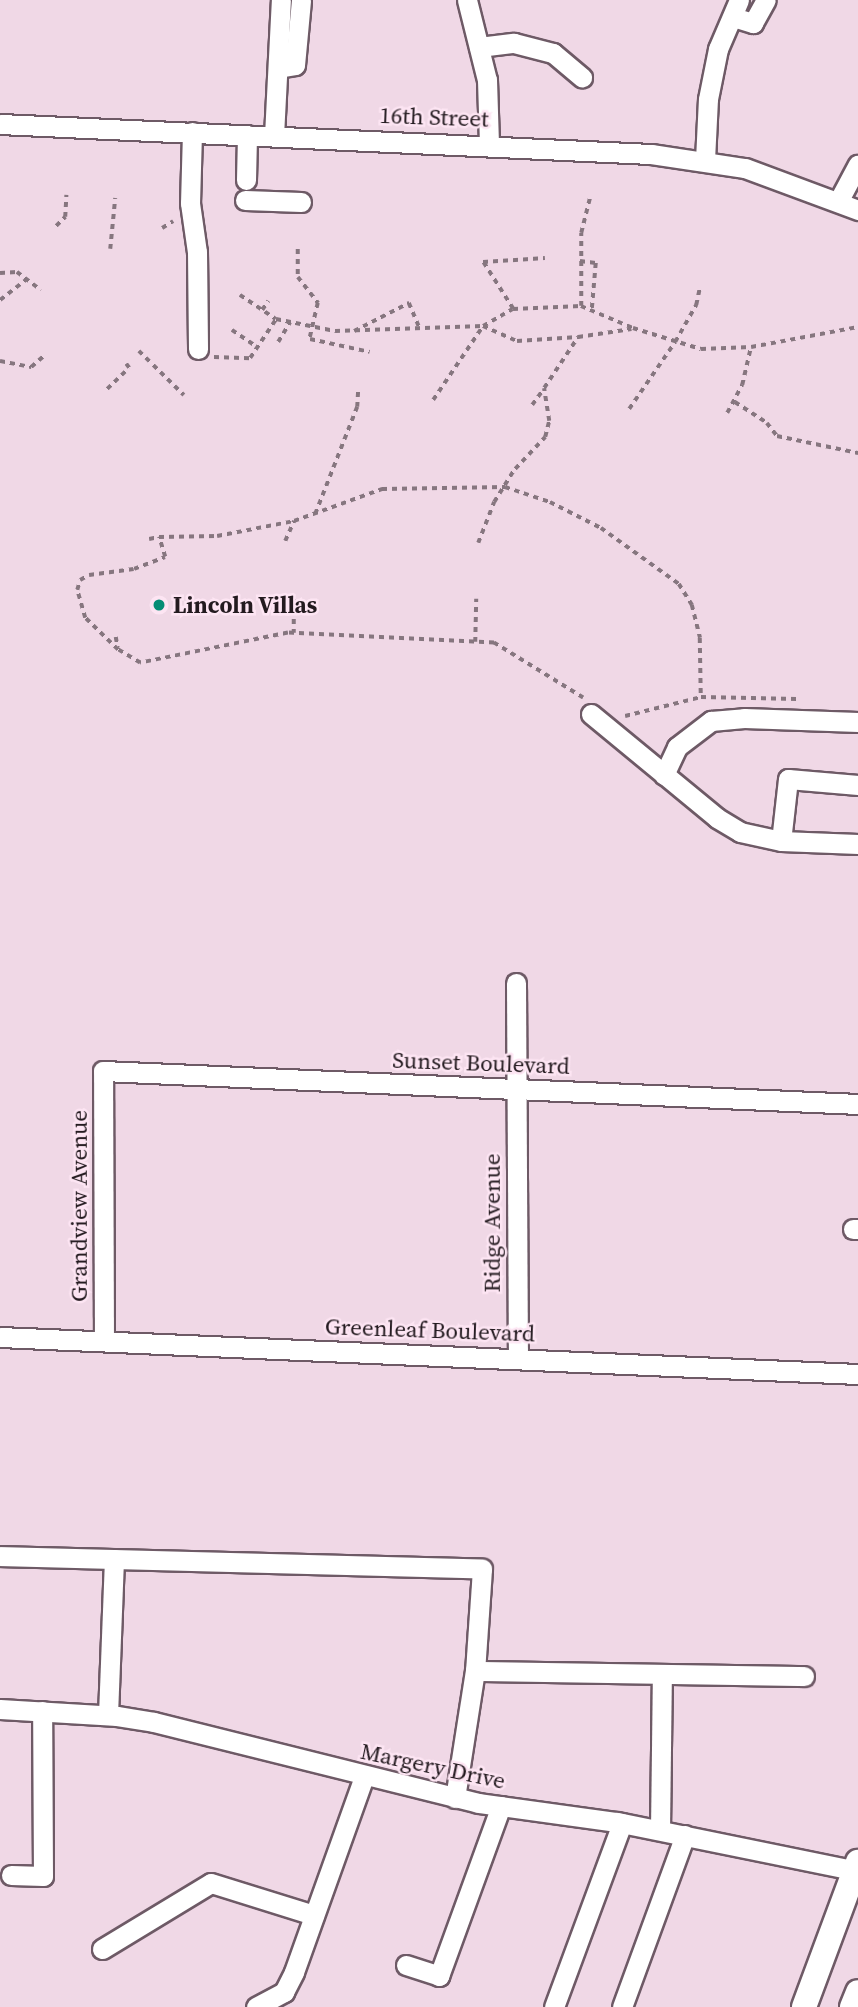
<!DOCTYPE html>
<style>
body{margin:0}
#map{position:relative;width:858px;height:2007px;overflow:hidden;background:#f0d8e6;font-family:"Source Serif 4",serif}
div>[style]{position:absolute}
.path>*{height:3.5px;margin-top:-1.75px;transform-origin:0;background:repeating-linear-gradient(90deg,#86767f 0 5px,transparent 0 10px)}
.roads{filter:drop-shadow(2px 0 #6e5a66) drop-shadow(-2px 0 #6e5a66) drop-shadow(0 2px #6e5a66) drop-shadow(0 -2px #6e5a66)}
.minor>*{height:19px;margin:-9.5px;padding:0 9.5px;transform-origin:9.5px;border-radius:9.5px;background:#fff}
.major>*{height:24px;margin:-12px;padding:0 12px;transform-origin:12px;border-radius:12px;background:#fff}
.dots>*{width:19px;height:19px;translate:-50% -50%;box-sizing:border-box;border:4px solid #fde5f3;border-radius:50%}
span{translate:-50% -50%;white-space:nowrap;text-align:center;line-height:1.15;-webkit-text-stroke:5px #fde5f3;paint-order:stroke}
.street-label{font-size:23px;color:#231a1f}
.poi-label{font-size:23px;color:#231a1f;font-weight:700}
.left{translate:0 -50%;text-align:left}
</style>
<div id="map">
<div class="path">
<i style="left:56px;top:226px;width:13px;rotate:-45deg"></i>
<i style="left:65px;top:217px;width:22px;rotate:-87deg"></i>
<i style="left:162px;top:228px;width:13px;rotate:-32deg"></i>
<i style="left:110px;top:249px;width:51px;rotate:-84.4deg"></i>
<i style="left:298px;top:249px;width:28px;rotate:90deg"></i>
<i style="left:298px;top:277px;width:33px;rotate:52deg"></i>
<i style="left:318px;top:303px;width:37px;rotate:103deg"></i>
<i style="left:310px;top:339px;width:61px;rotate:12.2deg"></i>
<i style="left:580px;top:261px;width:16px;rotate:7deg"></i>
<i style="left:596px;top:263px;width:47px;rotate:94.9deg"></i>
<i style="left:0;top:273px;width:17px;rotate:-3deg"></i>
<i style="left:17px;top:272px;width:30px;rotate:37deg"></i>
<i style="left:240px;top:295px;width:43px;rotate:33.7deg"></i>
<i style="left:276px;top:319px;width:60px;rotate:11.5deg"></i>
<i style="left:335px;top:331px;width:148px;rotate:-1.9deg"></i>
<i style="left:483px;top:326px;width:37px;rotate:24deg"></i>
<i style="left:517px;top:341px;width:61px;rotate:-3.8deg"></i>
<i style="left:0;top:300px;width:36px;rotate:-38deg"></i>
<i style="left:581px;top:306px;width:73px;rotate:-90deg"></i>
<i style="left:581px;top:233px;width:38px;rotate:-76deg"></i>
<i style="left:513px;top:309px;width:56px;rotate:-122.6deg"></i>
<i style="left:483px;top:262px;width:62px;rotate:-3.7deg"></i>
<i style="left:262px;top:310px;width:11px;rotate:-56deg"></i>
<i style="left:232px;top:330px;width:30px;rotate:34deg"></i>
<i style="left:354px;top:331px;width:62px;rotate:-27deg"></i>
<i style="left:409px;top:303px;width:26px;rotate:67deg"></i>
<i style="left:278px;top:342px;width:23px;rotate:-59deg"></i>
<i style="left:139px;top:351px;width:63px;rotate:44.4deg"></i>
<i style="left:214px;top:357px;width:36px;rotate:2deg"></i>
<i style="left:250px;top:358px;width:47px;rotate:-56.3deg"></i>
<i style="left:0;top:361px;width:32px;rotate:11deg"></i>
<i style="left:31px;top:367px;width:18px;rotate:-41deg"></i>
<i style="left:107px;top:389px;width:30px;rotate:-44deg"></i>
<i style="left:129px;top:368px;width:5px;rotate:-127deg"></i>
<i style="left:433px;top:400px;width:89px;rotate:-56deg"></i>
<i style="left:483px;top:326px;width:34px;rotate:-30deg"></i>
<i style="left:513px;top:309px;width:68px;rotate:-2.5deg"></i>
<i style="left:581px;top:306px;width:56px;rotate:22.9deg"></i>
<i style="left:633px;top:328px;width:71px;rotate:17.2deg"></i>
<i style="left:701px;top:349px;width:50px;rotate:-2.3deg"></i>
<i style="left:751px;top:347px;width:109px;rotate:-10.6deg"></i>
<i style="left:735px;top:402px;width:38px;rotate:33deg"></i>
<i style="left:767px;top:423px;width:16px;rotate:52deg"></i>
<i style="left:777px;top:436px;width:83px;rotate:11.9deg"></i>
<i style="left:532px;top:405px;width:19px;rotate:-54deg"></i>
<i style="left:629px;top:409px;width:81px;rotate:-55.5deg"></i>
<i style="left:675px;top:342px;width:43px;rotate:-60.4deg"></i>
<i style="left:696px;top:305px;width:19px;rotate:-78deg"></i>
<i style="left:727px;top:413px;width:32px;rotate:-62deg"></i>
<i style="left:742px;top:385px;width:39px;rotate:-77deg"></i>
<i style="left:315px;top:514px;width:115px;rotate:-68.6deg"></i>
<i style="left:357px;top:407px;width:19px;rotate:-87deg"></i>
<i style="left:149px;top:539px;width:10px;rotate:-11deg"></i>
<i style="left:285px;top:541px;width:22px;rotate:-66deg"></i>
<i style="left:478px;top:543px;width:44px;rotate:-68.7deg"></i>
<i style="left:494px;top:502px;width:39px;rotate:-58deg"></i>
<i style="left:515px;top:469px;width:44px;rotate:-46.8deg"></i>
<i style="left:545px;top:437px;width:16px;rotate:-76deg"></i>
<i style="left:549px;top:421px;width:33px;rotate:-99deg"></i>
<i style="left:544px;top:388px;width:61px;rotate:-56.3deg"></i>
<i style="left:578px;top:337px;width:54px;rotate:-8.6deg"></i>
<i style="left:294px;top:599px;width:34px;rotate:90deg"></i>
<i style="left:116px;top:637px;width:11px;rotate:80deg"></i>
<i style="left:475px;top:642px;width:43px;rotate:-88.7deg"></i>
<i style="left:583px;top:698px;width:105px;rotate:-148.3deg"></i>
<i style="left:494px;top:643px;width:206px;rotate:-177.2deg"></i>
<i style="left:288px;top:633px;width:151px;rotate:168.5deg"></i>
<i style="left:140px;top:663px;width:26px;rotate:-149deg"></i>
<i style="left:118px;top:650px;width:46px;rotate:-135.9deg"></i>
<i style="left:85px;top:618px;width:29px;rotate:-106deg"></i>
<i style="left:77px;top:590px;width:10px;rotate:-73deg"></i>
<i style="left:80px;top:580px;width:10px;rotate:-29deg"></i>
<i style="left:89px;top:575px;width:45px;rotate:-7.6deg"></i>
<i style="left:134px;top:569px;width:33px;rotate:-21deg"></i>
<i style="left:165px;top:557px;width:21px;rotate:-107deg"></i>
<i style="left:159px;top:537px;width:58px;rotate:-1deg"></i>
<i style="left:217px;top:536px;width:78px;rotate:-11deg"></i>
<i style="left:294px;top:521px;width:94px;rotate:-20deg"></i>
<i style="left:382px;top:489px;width:123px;rotate:-0.9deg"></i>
<i style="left:505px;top:487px;width:47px;rotate:18.4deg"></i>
<i style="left:550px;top:502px;width:57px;rotate:27deg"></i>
<i style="left:601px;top:528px;width:96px;rotate:35.7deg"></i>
<i style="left:679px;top:584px;width:25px;rotate:58deg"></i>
<i style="left:692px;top:605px;width:34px;rotate:76deg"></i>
<i style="left:700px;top:638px;width:59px;rotate:89deg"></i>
<i style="left:701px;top:697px;width:96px;rotate:1.2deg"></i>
<i style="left:625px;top:716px;width:78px;rotate:-14deg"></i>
</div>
<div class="roads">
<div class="minor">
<i style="left:467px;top:0;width:82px;rotate:76deg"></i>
<i style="left:487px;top:80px;width:63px;rotate:88.2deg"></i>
<i style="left:733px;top:17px;width:21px;rotate:17deg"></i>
<i style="left:753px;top:23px;width:26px;rotate:-61deg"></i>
<i style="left:479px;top:47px;width:35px;rotate:-7deg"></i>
<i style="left:514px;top:43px;width:40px;rotate:14.4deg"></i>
<i style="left:553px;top:53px;width:38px;rotate:40deg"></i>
<i style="left:278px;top:68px;width:17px;rotate:-10deg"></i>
<i style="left:295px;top:65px;width:65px;rotate:-84.7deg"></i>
<i style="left:0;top:124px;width:652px;rotate:2.64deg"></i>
<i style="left:651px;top:154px;width:95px;rotate:8.5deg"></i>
<i style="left:745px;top:168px;width:121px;rotate:20.4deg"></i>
<i style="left:192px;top:132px;width:71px;rotate:91.6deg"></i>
<i style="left:190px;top:203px;width:49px;rotate:81.9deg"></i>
<i style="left:197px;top:252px;width:97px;rotate:89.4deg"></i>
<i style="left:274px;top:136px;width:136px;rotate:-87.1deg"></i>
<i style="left:705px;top:160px;width:61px;rotate:-87.2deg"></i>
<i style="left:708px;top:99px;width:51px;rotate:-78.7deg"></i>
<i style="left:718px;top:49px;width:53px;rotate:-66.8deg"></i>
<i style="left:246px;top:180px;width:45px;rotate:-88.7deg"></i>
<i style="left:245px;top:200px;width:56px;rotate:2deg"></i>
<i style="left:839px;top:200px;width:40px;rotate:-62deg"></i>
<i style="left:591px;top:714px;width:163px;rotate:39.5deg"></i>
<i style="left:717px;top:818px;width:27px;rotate:31deg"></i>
<i style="left:740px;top:832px;width:42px;rotate:12.4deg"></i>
<i style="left:664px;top:775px;width:31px;rotate:-65deg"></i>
<i style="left:677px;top:747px;width:43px;rotate:-37.4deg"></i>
<i style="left:711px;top:721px;width:33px;rotate:-5deg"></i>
<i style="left:744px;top:718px;width:114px;rotate:2deg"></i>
<i style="left:858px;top:785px;width:70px;rotate:-175.1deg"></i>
<i style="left:788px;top:779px;width:62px;rotate:96.4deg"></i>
<i style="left:781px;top:841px;width:77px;rotate:2.2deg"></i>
<i style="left:516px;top:983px;width:375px;rotate:89.7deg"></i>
<i style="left:853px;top:1229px;width:5px"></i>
<i style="left:0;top:1337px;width:859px;rotate:2.47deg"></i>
<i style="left:104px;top:1341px;width:270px;rotate:-90.2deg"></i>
<i style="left:103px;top:1071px;width:756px;rotate:2.5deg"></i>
<i style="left:0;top:1556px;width:482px;rotate:1.5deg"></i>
<i style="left:482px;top:1569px;width:102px;rotate:93.9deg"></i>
<i style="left:475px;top:1671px;width:329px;rotate:0.9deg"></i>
<i style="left:0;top:1709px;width:117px;rotate:3.4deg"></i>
<i style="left:117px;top:1716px;width:37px;rotate:9deg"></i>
<i style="left:154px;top:1722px;width:334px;rotate:14deg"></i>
<i style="left:478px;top:1803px;width:140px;rotate:7.8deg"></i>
<i style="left:617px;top:1822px;width:246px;rotate:11.5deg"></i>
<i style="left:108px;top:1715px;width:156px;rotate:-87.8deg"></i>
<i style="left:455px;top:1798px;width:129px;rotate:-81.1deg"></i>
<i style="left:660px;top:1830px;width:155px;rotate:-89.3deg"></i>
<i style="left:11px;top:1875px;width:32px;rotate:2deg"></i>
<i style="left:43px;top:1876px;width:165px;rotate:-90.3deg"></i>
<i style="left:102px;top:1949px;width:127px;rotate:-31.2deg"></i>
<i style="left:211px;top:1883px;width:108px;rotate:17.3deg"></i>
<i style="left:406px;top:1965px;width:35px;rotate:18deg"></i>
<i style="left:439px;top:1976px;width:181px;rotate:-70deg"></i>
<i style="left:256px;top:2007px;width:32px;rotate:-28deg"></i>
<i style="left:284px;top:1992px;width:22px;rotate:-63deg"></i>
<i style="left:294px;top:1972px;width:207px;rotate:-70.3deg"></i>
<i style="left:554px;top:2007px;width:196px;rotate:-69.7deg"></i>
<i style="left:622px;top:2007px;width:183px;rotate:-69.9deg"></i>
</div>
<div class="major">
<i style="left:804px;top:2007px;width:155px;rotate:-69.6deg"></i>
<i style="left:852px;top:2007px;width:16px;rotate:-68deg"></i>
</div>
</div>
<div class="dots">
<i style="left:159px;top:605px;background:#068d75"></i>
</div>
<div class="street-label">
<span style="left:434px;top:117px;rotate:2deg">16th Street</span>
<span style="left:481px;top:1063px;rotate:2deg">Sunset Boulevard</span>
<span style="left:79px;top:1206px;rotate:-90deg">Grandview Avenue</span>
<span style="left:492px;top:1223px;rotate:-90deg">Ridge Avenue</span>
<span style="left:430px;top:1330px;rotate:2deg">Greenleaf Boulevard</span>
<span style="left:433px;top:1766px;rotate:12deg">Margery Drive</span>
</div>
<div class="poi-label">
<span class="left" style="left:173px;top:605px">Lincoln Villas</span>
</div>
</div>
